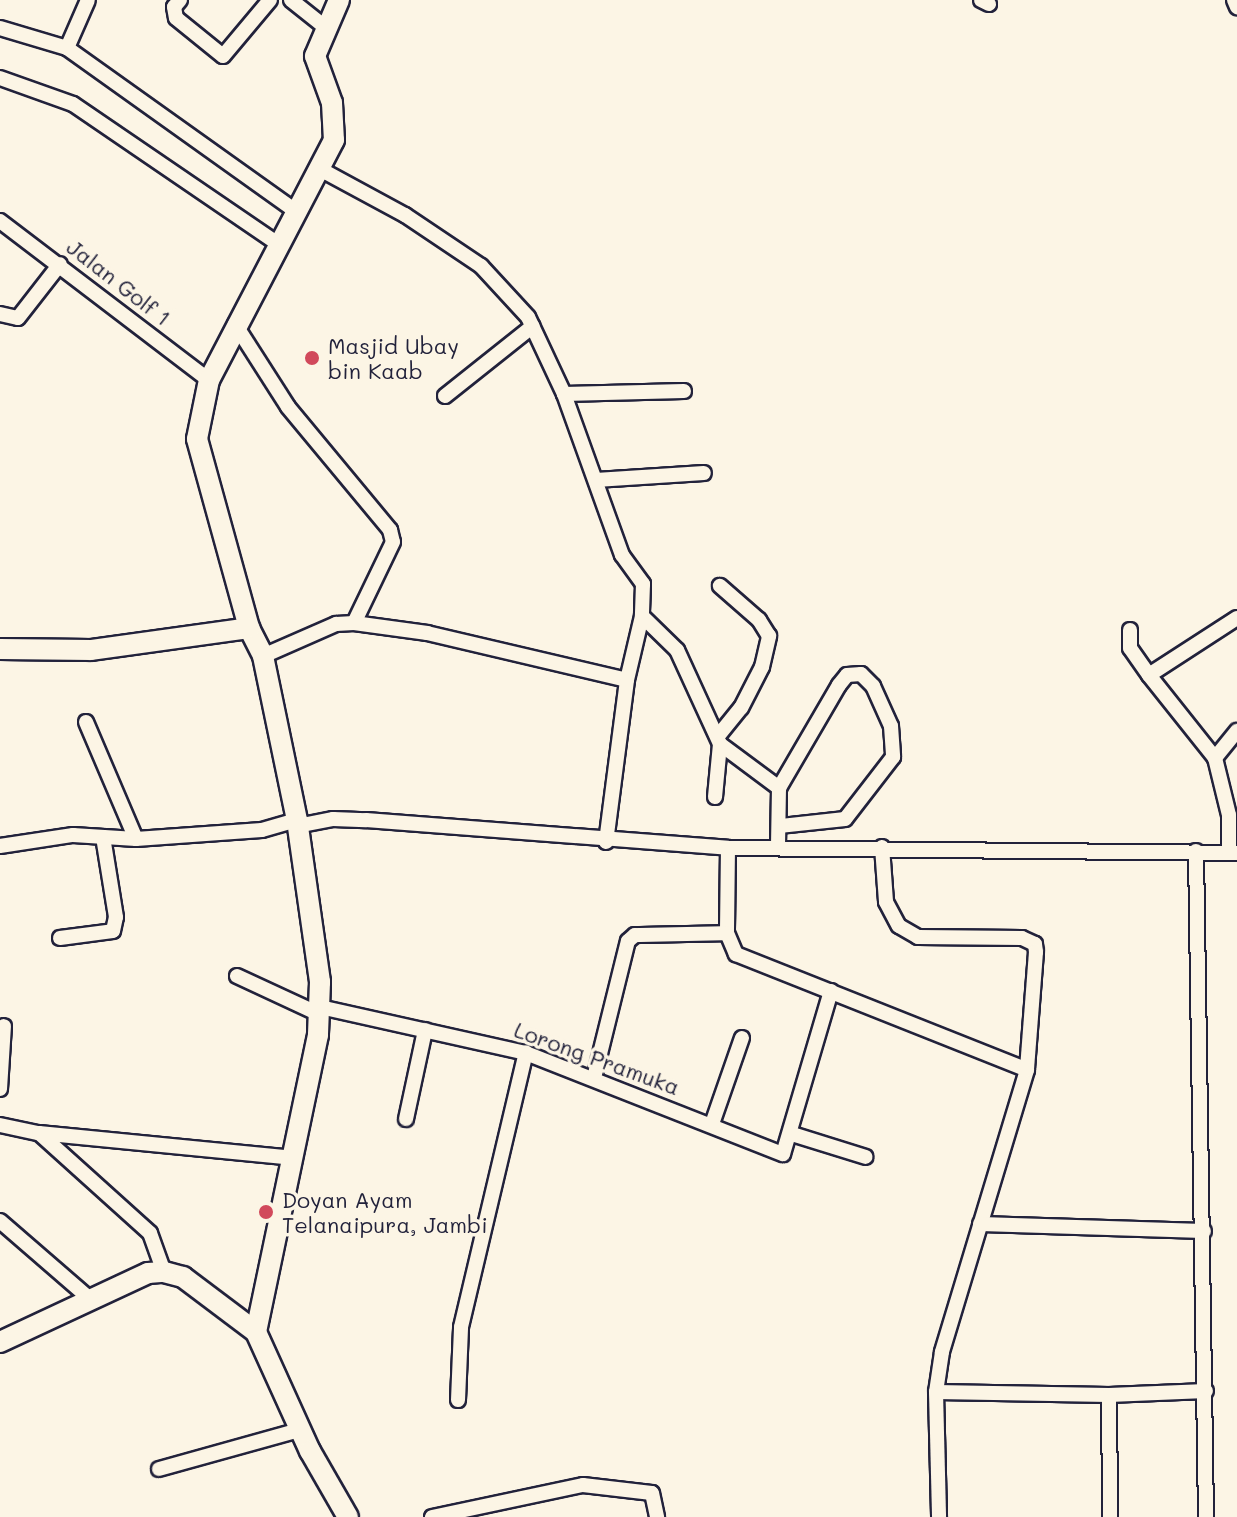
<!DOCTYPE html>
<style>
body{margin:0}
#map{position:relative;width:1237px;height:1517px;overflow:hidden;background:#fcf5e5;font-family:Mali,sans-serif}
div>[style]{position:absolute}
.roads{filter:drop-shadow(2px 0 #22223b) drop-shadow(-2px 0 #22223b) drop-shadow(0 2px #22223b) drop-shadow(0 -2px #22223b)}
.street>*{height:14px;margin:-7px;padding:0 7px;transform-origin:7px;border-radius:7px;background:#fcf5e5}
.secondary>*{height:20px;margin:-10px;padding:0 10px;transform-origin:10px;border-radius:10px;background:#fcf5e5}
.dots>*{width:22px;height:22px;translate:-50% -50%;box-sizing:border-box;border:4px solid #fcf5e5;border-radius:50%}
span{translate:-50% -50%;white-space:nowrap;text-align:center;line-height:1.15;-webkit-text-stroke:7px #fcf5e5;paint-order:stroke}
.street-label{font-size:22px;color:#22223b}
.poi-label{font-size:22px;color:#22223b}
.left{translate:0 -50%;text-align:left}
</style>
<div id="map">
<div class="roads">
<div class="street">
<i style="left:180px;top:0;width:9px;rotate:131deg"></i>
<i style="left:174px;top:7px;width:11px;rotate:80deg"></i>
<i style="left:176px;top:18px;width:60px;rotate:39deg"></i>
<i style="left:223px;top:56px;width:73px;rotate:-50deg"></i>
<i style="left:291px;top:0;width:43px;rotate:38.5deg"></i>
<i style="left:981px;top:0;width:9px;rotate:27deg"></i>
<i style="left:1234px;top:0;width:8px;rotate:67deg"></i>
<i style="left:0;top:28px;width:70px;rotate:16.6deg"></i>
<i style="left:67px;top:48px;width:279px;rotate:35.5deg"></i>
<i style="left:67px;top:48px;width:52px;rotate:-66.4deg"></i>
<i style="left:0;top:78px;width:77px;rotate:19.6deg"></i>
<i style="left:73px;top:104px;width:247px;rotate:34.3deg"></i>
<i style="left:318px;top:168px;width:99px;rotate:28.4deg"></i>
<i style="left:405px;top:215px;width:92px;rotate:33.9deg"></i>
<i style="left:481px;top:266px;width:69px;rotate:47.3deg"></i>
<i style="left:528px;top:317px;width:85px;rotate:64.9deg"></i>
<i style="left:564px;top:394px;width:171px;rotate:70.2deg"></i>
<i style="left:622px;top:555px;width:36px;rotate:54deg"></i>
<i style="left:643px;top:584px;width:32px;rotate:92deg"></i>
<i style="left:642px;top:616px;width:49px;rotate:44.2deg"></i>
<i style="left:677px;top:650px;width:103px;rotate:65.4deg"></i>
<i style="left:720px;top:744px;width:74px;rotate:36.7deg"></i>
<i style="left:779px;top:788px;width:57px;rotate:91deg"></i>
<i style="left:0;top:221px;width:263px;rotate:37.3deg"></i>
<i style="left:0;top:314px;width:18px;rotate:13deg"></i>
<i style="left:18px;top:318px;width:68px;rotate:-52.1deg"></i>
<i style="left:235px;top:324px;width:98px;rotate:57.4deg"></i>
<i style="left:288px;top:407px;width:160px;rotate:50.3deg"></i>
<i style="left:390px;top:530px;width:12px;rotate:76deg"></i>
<i style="left:393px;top:542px;width:90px;rotate:115.7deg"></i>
<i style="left:564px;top:394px;width:120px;rotate:-1.4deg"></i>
<i style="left:445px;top:396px;width:112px;rotate:-38.5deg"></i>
<i style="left:596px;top:480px;width:108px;rotate:-3.7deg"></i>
<i style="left:1130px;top:630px;width:18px;rotate:90deg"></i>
<i style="left:1130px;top:648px;width:33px;rotate:55deg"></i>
<i style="left:263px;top:656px;width:80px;rotate:-23.7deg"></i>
<i style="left:336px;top:624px;width:18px;rotate:-3deg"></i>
<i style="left:354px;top:623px;width:74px;rotate:7.8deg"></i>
<i style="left:427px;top:633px;width:205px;rotate:13.2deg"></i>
<i style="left:86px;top:722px;width:127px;rotate:66.9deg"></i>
<i style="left:718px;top:736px;width:36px;rotate:-51deg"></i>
<i style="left:741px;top:708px;width:46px;rotate:-62.9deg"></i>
<i style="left:762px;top:667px;width:32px;rotate:-77deg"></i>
<i style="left:769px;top:636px;width:19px;rotate:-122deg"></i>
<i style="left:759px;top:620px;width:52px;rotate:-138.9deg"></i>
<i style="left:1215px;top:758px;width:35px;rotate:-51deg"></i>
<i style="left:779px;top:788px;width:119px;rotate:-59.8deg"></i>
<i style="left:839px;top:685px;width:13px;rotate:-51deg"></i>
<i style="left:847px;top:675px;width:14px;rotate:-4deg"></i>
<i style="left:861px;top:674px;width:17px;rotate:45deg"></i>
<i style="left:873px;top:686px;width:44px;rotate:65.8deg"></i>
<i style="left:891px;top:726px;width:31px;rotate:86deg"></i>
<i style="left:893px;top:757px;width:78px;rotate:127.7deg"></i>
<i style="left:845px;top:819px;width:64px;rotate:173.8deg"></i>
<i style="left:715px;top:797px;width:53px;rotate:-84.6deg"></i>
<i style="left:297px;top:826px;width:37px;rotate:-11deg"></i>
<i style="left:333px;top:819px;width:33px;rotate:2deg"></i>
<i style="left:366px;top:820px;width:363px;rotate:4.4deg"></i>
<i style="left:728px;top:848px;width:509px;rotate:0.56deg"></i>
<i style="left:606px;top:842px;width:163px;rotate:-82.6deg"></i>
<i style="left:627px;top:680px;width:66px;rotate:-76.8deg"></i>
<i style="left:0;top:846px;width:74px;rotate:-8.6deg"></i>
<i style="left:73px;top:835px;width:63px;rotate:3.6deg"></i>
<i style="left:136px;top:839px;width:126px;rotate:-4.1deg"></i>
<i style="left:262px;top:830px;width:36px;rotate:-16deg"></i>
<i style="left:882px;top:847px;width:55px;rotate:85.8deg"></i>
<i style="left:886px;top:902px;width:27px;rotate:62deg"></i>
<i style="left:899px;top:926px;width:22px;rotate:30deg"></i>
<i style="left:918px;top:937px;width:104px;rotate:0.6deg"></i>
<i style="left:1022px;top:938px;width:14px;rotate:25deg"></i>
<i style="left:1035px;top:944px;width:8px;rotate:83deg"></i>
<i style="left:1036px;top:952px;width:118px;rotate:94.4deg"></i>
<i style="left:1027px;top:1070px;width:295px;rotate:106.8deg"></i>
<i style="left:942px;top:1352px;width:40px;rotate:98.5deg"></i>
<i style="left:936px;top:1392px;width:125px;rotate:88.6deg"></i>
<i style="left:728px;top:848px;width:85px;rotate:90.7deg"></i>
<i style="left:727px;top:933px;width:23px;rotate:67deg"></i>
<i style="left:736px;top:954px;width:313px;rotate:21.7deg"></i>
<i style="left:1196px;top:851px;width:666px;rotate:89.14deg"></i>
<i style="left:1229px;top:853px;width:38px;rotate:-90deg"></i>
<i style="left:1229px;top:815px;width:59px;rotate:-103.8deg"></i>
<i style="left:1215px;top:758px;width:106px;rotate:-128.5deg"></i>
<i style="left:1149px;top:675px;width:105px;rotate:-32.9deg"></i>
<i style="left:60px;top:938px;width:53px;rotate:-7.5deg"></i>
<i style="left:113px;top:931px;width:14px;rotate:-78deg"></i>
<i style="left:116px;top:917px;width:81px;rotate:-99.2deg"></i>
<i style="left:237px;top:976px;width:93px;rotate:24.9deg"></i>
<i style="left:320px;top:1007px;width:211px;rotate:12.6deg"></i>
<i style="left:526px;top:1053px;width:276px;rotate:21.5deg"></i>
<i style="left:783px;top:1154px;width:170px;rotate:-73.6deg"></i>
<i style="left:594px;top:1078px;width:141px;rotate:-76.1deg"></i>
<i style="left:628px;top:941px;width:9px;rotate:-41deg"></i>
<i style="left:635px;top:935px;width:92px;rotate:-1.2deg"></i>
<i style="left:0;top:1089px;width:63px;rotate:-86.4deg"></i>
<i style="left:406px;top:1119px;width:91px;rotate:-77.9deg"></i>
<i style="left:712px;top:1124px;width:91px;rotate:-70.8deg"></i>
<i style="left:0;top:1125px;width:40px;rotate:12deg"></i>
<i style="left:39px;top:1133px;width:149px;rotate:42deg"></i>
<i style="left:150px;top:1233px;width:41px;rotate:70.3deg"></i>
<i style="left:39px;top:1133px;width:254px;rotate:5.6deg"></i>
<i style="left:792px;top:1134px;width:77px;rotate:17.3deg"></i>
<i style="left:0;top:1221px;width:118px;rotate:40.9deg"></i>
<i style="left:980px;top:1224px;width:224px;rotate:1.8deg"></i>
<i style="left:936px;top:1392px;width:173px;rotate:1deg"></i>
<i style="left:1109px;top:1395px;width:97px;rotate:-2.4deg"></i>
<i style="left:1109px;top:1395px;width:122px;rotate:89.5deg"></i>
<i style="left:458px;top:1400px;width:73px;rotate:-87.6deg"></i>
<i style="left:461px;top:1327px;width:282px;rotate:-76.7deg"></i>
<i style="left:159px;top:1469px;width:146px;rotate:-15.5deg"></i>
<i style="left:432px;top:1517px;width:154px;rotate:-12deg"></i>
<i style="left:583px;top:1485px;width:69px;rotate:6.6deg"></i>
<i style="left:652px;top:1493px;width:25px;rotate:78deg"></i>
</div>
<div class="secondary">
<i style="left:339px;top:0;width:61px;rotate:113.2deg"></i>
<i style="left:315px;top:56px;width:50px;rotate:70.1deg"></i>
<i style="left:332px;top:103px;width:37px;rotate:87deg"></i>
<i style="left:334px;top:140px;width:271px;rotate:117.5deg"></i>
<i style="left:209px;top:380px;width:60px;rotate:101.5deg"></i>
<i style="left:197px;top:439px;width:196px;rotate:74.6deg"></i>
<i style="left:249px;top:628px;width:31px;rotate:63deg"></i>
<i style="left:263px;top:656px;width:167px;rotate:78.3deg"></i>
<i style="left:297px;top:820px;width:164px;rotate:81.9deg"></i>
<i style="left:320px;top:982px;width:53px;rotate:92.2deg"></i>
<i style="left:318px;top:1035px;width:303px;rotate:101.8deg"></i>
<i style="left:256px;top:1332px;width:131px;rotate:65.6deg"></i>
<i style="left:310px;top:1451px;width:76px;rotate:60.1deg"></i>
<i style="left:0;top:649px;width:91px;rotate:0.6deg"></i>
<i style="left:91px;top:650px;width:160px;rotate:-7.9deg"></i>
<i style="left:0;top:1342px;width:163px;rotate:-25deg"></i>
<i style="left:148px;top:1273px;width:16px;rotate:-4deg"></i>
<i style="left:164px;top:1272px;width:20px;rotate:15deg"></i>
<i style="left:183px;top:1277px;width:91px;rotate:37deg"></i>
</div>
</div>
<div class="dots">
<i style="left:312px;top:358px;background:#d1495b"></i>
<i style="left:266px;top:1212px;background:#d1495b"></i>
</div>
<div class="street-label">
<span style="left:119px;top:282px;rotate:38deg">Jalan Golf 1</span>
<span style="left:597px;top:1058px;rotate:20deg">Lorong Pramuka</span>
</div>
<div class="poi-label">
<span class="left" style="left:328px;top:358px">Masjid Ubay<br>bin Kaab</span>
<span class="left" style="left:282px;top:1212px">Doyan Ayam<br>Telanaipura, Jambi</span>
</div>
</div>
